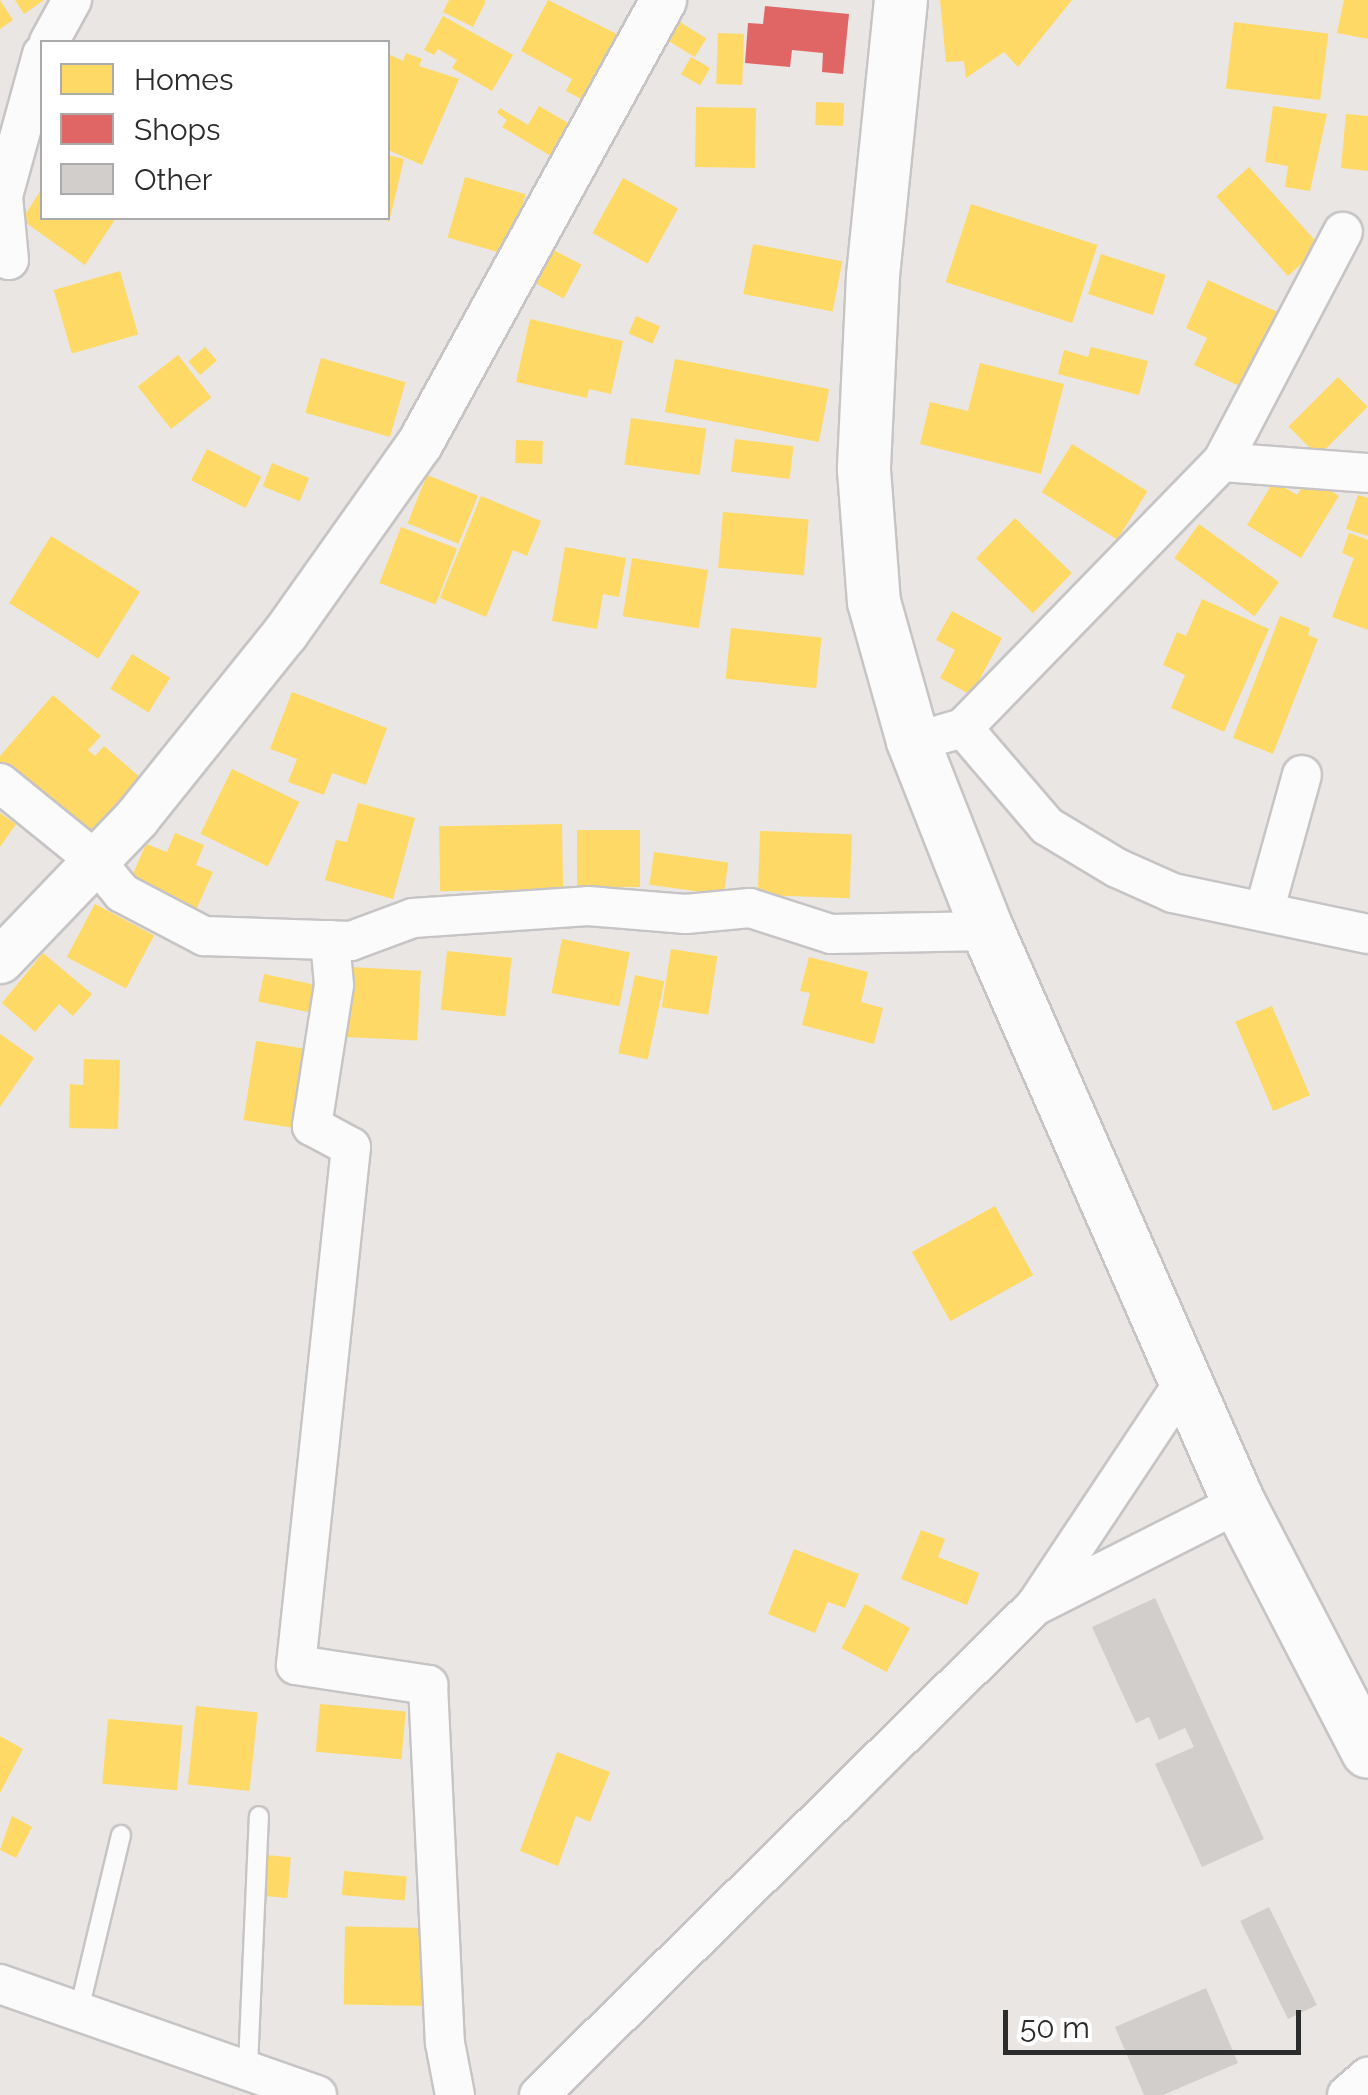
<!DOCTYPE html>
<style>
body{margin:0}
#map{position:relative;width:1368px;height:2095px;overflow:hidden;background:#e9e6e3;font-family:Raleway,sans-serif}
div>[style]{position:absolute}
.homes>*{inset:0;background:#ffd966;transform-origin:0 0}
.shops>*{inset:0;background:#e06666}
.building>*{inset:0;background:#d1cecc;transform-origin:0 0}
.roads{filter:drop-shadow(2px 0 #c6c4c5) drop-shadow(-2px 0 #c6c4c5) drop-shadow(0 2px #c6c4c5) drop-shadow(0 -2px #c6c4c5)}
.service>*{height:18px;margin:-9px;padding:0 9px;transform-origin:9px;border-radius:9px;background:#fcfbfb}
.minor>*{height:38px;margin:-19px;padding:0 19px;transform-origin:19px;border-radius:19px;background:#fcfbfb}
.tertiary>*{height:45px;margin:-22.5px;padding:0 22.5px;transform-origin:22.5px;border-radius:22.5px;background:#fcfbfb}
.secondary>*{height:52px;margin:-26px;padding:0 26px;transform-origin:26px;border-radius:26px;background:#fcfbfb}
span{translate:-50% -50%;white-space:nowrap;text-align:center;line-height:1.15;-webkit-text-stroke:10px #fff;paint-order:stroke}
.legend{position:absolute;left:40px;top:40px;width:350px;height:180px;box-sizing:border-box;background:#fff;border:2px solid #ababab;margin:0;padding:12px 18px;list-style:none;font-size:30px;color:#2c2c2c}
.legend li{display:flex;align-items:center;gap:20px;height:50px}
.legend b{width:50px;border:2px solid #ababab}
.scale{position:absolute;left:1003px;top:2010px;width:298px;height:45px;box-sizing:border-box;border:5px solid #2c2c2c;border-top:0;padding-left:12px;font-size:30px;line-height:35px;white-space:nowrap;color:#2c2c2c;-webkit-text-stroke:8px #fff;paint-order:stroke}
</style>
<div id="map">
<div class="homes">
<i style="clip-path:polygon(0 0,13px 20px,0 29px)"></i>
<i style="clip-path:polygon(15px 0,44px 0,24px 14px)"></i>
<i style="clip-path:polygon(449px 0,483px 0,486px 1px,473px 27px,443px 12px)"></i>
<i style="clip-path:polygon(548px 0,623px 37px,587px 102px,566px 91px,572px 79px,521px 51px)"></i>
<i style="clip-path:polygon(940px 0,1072px 0,1018px 67px,1004px 52px,966px 78px,964px 61px,946px 62px)"></i>
<i style="clip-path:polygon(1344px 0,1368px 0,1368px 39px,1337px 33px)"></i>
<i style="clip-path:polygon(443px 16px,513px 55px,492px 91px,452px 68px,457px 60px,438px 49px,434px 55px,424px 50px)"></i>
<i style="left:680px;top:22px;width:31px;height:22px;rotate:32deg"></i>
<i style="left:1234px;top:22px;width:95px;height:67px;rotate:7deg"></i>
<i style="left:718px;top:33px;width:26px;height:51px;rotate:2deg"></i>
<i style="clip-path:polygon(406px 53px,422px 59px,419px 66px,459px 79px,422px 165px,388px 150px,388px 54px,403px 61px)"></i>
<i style="left:691px;top:57px;width:22px;height:20px;rotate:30deg"></i>
<i style="left:816px;top:102px;width:28px;height:23px;rotate:2deg"></i>
<i style="clip-path:polygon(539px 106px,573px 126px,554px 158px,502px 127px,507px 120px,497px 113px,500px 108px,528px 125px)"></i>
<i style="clip-path:polygon(1273px 106px,1327px 114px,1310px 191px,1285px 187px,1288px 166px,1265px 162px)"></i>
<i style="left:696px;top:107px;width:60px;height:60px;rotate:1deg"></i>
<i style="clip-path:polygon(1346px 114px,1368px 116px,1368px 171px,1341px 168px)"></i>
<i style="clip-path:polygon(388px 155px,404px 159px,389px 222px,388px 222px)"></i>
<i style="left:1249px;top:167px;width:107px;height:44px;rotate:48deg"></i>
<i style="left:465px;top:177px;width:63px;height:63px;rotate:16deg"></i>
<i style="left:623px;top:178px;width:63px;height:63px;rotate:29deg"></i>
<i style="clip-path:polygon(42px 188px,42px 218px,116px 218px,85px 265px,22px 220px)"></i>
<i style="left:971px;top:204px;width:133px;height:82px;rotate:18deg"></i>
<i style="left:753px;top:244px;width:91px;height:51px;rotate:11deg"></i>
<i style="left:548px;top:247px;width:38px;height:38px;rotate:28deg"></i>
<i style="left:1101px;top:254px;width:68px;height:42px;rotate:18deg"></i>
<i style="left:120px;top:271px;width:66px;height:69px;rotate:74deg"></i>
<i style="clip-path:polygon(1208px 280px,1282px 314px,1248px 390px,1194px 365px,1207px 338px,1186px 328px)"></i>
<i style="left:636px;top:316px;width:26px;height:19px;rotate:23deg"></i>
<i style="clip-path:polygon(530px 319px,623px 341px,611px 394px,589px 389px,587px 398px,516px 382px)"></i>
<i style="left:205px;top:347px;width:18px;height:22px;rotate:49deg"></i>
<i style="clip-path:polygon(1091px 347px,1148px 361px,1139px 395px,1058px 374px,1064px 350px,1088px 357px)"></i>
<i style="left:178px;top:355px;width:54px;height:51px;rotate:52deg"></i>
<i style="left:321px;top:358px;width:88px;height:57px;rotate:16deg"></i>
<i style="left:675px;top:359px;width:157px;height:54px;rotate:11deg"></i>
<i style="clip-path:polygon(980px 363px,1064px 384px,1041px 474px,920px 444px,930px 402px,968px 411px)"></i>
<i style="left:1338px;top:377px;width:42px;height:70px;rotate:45deg"></i>
<i style="left:631px;top:418px;width:76px;height:47px;rotate:8deg"></i>
<i style="left:735px;top:439px;width:59px;height:33px;rotate:7deg"></i>
<i style="left:516px;top:440px;width:27px;height:23px;rotate:2deg"></i>
<i style="left:1072px;top:444px;width:89px;height:57px;rotate:32deg"></i>
<i style="left:207px;top:449px;width:61px;height:35px;rotate:27deg"></i>
<i style="left:272px;top:463px;width:40px;height:25px;rotate:22deg"></i>
<i style="left:427px;top:475px;width:55px;height:52px;rotate:22deg"></i>
<i style="clip-path:polygon(1308px 477px,1339px 496px,1301px 558px,1247px 525px,1274px 481px,1297px 495px)"></i>
<i style="clip-path:polygon(1358px 495px,1368px 498px,1368px 536px,1346px 529px)"></i>
<i style="clip-path:polygon(481px 496px,541px 521px,527px 556px,513px 550px,486px 617px,440px 598px)"></i>
<i style="left:723px;top:512px;width:86px;height:56px;rotate:5deg"></i>
<i style="left:1015px;top:518px;width:79px;height:56px;rotate:44deg"></i>
<i style="left:1199px;top:524px;width:99px;height:42px;rotate:36deg"></i>
<i style="left:401px;top:527px;width:60px;height:60px;rotate:21deg"></i>
<i style="clip-path:polygon(1349px 533px,1368px 540px,1368px 630px,1332px 617px,1354px 558px,1342px 553px)"></i>
<i style="left:51px;top:536px;width:105px;height:79px;rotate:32deg"></i>
<i style="clip-path:polygon(565px 547px,626px 558px,619px 597px,603px 594px,597px 629px,552px 621px)"></i>
<i style="left:632px;top:558px;width:77px;height:59px;rotate:9deg"></i>
<i style="clip-path:polygon(1202px 599px,1269px 629px,1224px 732px,1171px 708px,1185px 675px,1163px 665px,1177px 632px,1186px 636px)"></i>
<i style="clip-path:polygon(952px 611px,1002px 638px,971px 695px,940px 678px,955px 650px,936px 640px)"></i>
<i style="clip-path:polygon(1280px 616px,1310px 628px,1308px 635px,1318px 639px,1273px 754px,1233px 738px)"></i>
<i style="left:731px;top:628px;width:91px;height:51px;rotate:6deg"></i>
<i style="left:132px;top:654px;width:45px;height:41px;rotate:32deg"></i>
<i style="clip-path:polygon(292px 692px,387px 728px,366px 785px,332px 773px,324px 795px,288px 782px,297px 759px,270px 749px)"></i>
<i style="clip-path:polygon(53px 695px,101px 736px,88px 750px,95px 756px,104px 746px,148px 784px,95px 846px,0 764px,0 756px)"></i>
<i style="left:232px;top:769px;width:75px;height:72px;rotate:26deg"></i>
<i style="clip-path:polygon(358px 803px,415px 818px,393px 899px,325px 880px,336px 840px,347px 842px)"></i>
<i style="clip-path:polygon(0 813px,16px 824px,0 847px)"></i>
<i style="left:562px;top:824px;width:65px;height:123px;rotate:89deg"></i>
<i style="left:577px;top:830px;width:63px;height:57px"></i>
<i style="left:760px;top:831px;width:92px;height:64px;rotate:2deg"></i>
<i style="clip-path:polygon(175px 833px,204px 845px,196px 865px,213px 872px,193px 917px,127px 888px,146px 844px,167px 852px)"></i>
<i style="left:654px;top:852px;width:75px;height:33px;rotate:8deg"></i>
<i style="left:95px;top:904px;width:67px;height:60px;rotate:28deg"></i>
<i style="left:562px;top:939px;width:69px;height:55px;rotate:11deg"></i>
<i style="left:671px;top:949px;width:47px;height:59px;rotate:9deg"></i>
<i style="left:447px;top:951px;width:65px;height:59px;rotate:6deg"></i>
<i style="clip-path:polygon(43px 953px,92px 994px,73px 1016px,59px 1004px,35px 1032px,2px 1003px)"></i>
<i style="clip-path:polygon(809px 957px,868px 972px,861px 1002px,883px 1008px,874px 1044px,802px 1025px,810px 993px,800px 991px)"></i>
<i style="left:350px;top:967px;width:71px;height:70px;rotate:3deg"></i>
<i style="left:264px;top:974px;width:59px;height:28px;rotate:12deg"></i>
<i style="left:635px;top:975px;width:30px;height:80px;rotate:12deg"></i>
<i style="left:1272px;top:1006px;width:97px;height:40px;rotate:67deg"></i>
<i style="clip-path:polygon(0 1034px,34px 1058px,0 1107px)"></i>
<i style="left:256px;top:1041px;width:58px;height:80px;rotate:9deg"></i>
<i style="clip-path:polygon(84px 1059px,120px 1060px,118px 1129px,69px 1128px,70px 1084px,83px 1085px)"></i>
<i style="left:995px;top:1206px;width:79px;height:95px;rotate:61deg"></i>
<i style="clip-path:polygon(921px 1530px,945px 1539px,938px 1557px,979px 1573px,967px 1605px,901px 1579px)"></i>
<i style="clip-path:polygon(794px 1549px,859px 1574px,845px 1608px,828px 1602px,815px 1633px,768px 1614px)"></i>
<i style="left:865px;top:1604px;width:51px;height:50px;rotate:28deg"></i>
<i style="left:320px;top:1704px;width:86px;height:48px;rotate:5deg"></i>
<i style="left:196px;top:1706px;width:62px;height:79px;rotate:6deg"></i>
<i style="left:108px;top:1719px;width:75px;height:65px;rotate:5deg"></i>
<i style="clip-path:polygon(0 1736px,23px 1749px,0 1793px)"></i>
<i style="clip-path:polygon(557px 1752px,610px 1772px,590px 1822px,576px 1816px,558px 1866px,520px 1851px)"></i>
<i style="clip-path:polygon(12px 1816px,32px 1827px,16px 1858px,0 1850px)"></i>
<i style="left:266px;top:1855px;width:25px;height:41px;rotate:5deg"></i>
<i style="left:344px;top:1871px;width:63px;height:24px;rotate:5deg"></i>
<i style="left:430px;top:1928px;width:78px;height:85px;rotate:91deg"></i>
</div>
<div class="shops">
<i style="clip-path:polygon(765px 6px,849px 14px,843px 74px,822px 72px,823px 53px,792px 50px,790px 67px,745px 63px,748px 23px,763px 24px)"></i>
</div>
<div class="building">
<i style="clip-path:polygon(1155px 1598px,1264px 1839px,1202px 1867px,1155px 1764px,1194px 1747px,1185px 1728px,1159px 1740px,1149px 1717px,1136px 1723px,1092px 1627px)"></i>
<i style="left:1269px;top:1907px;width:109px;height:32px;rotate:64deg"></i>
<i style="clip-path:polygon(1206px 1988px,1238px 2063px,1163px 2095px,1144px 2095px,1115px 2027px)"></i>
</div>
<div class="roads">
<div class="service">
<i style="left:79px;top:2010px;width:180px;rotate:-76.5deg"></i>
<i style="left:248px;top:2066px;width:250px;rotate:-87.5deg"></i>
</div>
<div class="minor">
<i style="left:49px;top:42px;width:48px;rotate:-61.3deg"></i>
<i style="left:9px;top:260px;width:64px;rotate:-95.4deg"></i>
<i style="left:3px;top:196px;width:147px;rotate:-74.6deg"></i>
<i style="left:1222px;top:462px;width:146px;rotate:4.3deg"></i>
<i style="left:963px;top:728px;width:371px;rotate:-45.8deg"></i>
<i style="left:1222px;top:462px;width:260px;rotate:-62.3deg"></i>
<i style="left:942px;top:734px;width:22px;rotate:-16deg"></i>
<i style="left:963px;top:728px;width:129px;rotate:49.4deg"></i>
<i style="left:1047px;top:826px;width:82px;rotate:31deg"></i>
<i style="left:1117px;top:868px;width:61px;rotate:24.1deg"></i>
<i style="left:1173px;top:893px;width:199px;rotate:11.9deg"></i>
<i style="left:0;top:783px;width:121px;rotate:39deg"></i>
<i style="left:94px;top:859px;width:44px;rotate:50.5deg"></i>
<i style="left:122px;top:893px;width:93px;rotate:27.7deg"></i>
<i style="left:204px;top:936px;width:147px;rotate:1.9deg"></i>
<i style="left:351px;top:941px;width:66px;rotate:-20.4deg"></i>
<i style="left:413px;top:918px;width:175px;rotate:-3.9deg"></i>
<i style="left:588px;top:906px;width:98px;rotate:4.7deg"></i>
<i style="left:686px;top:914px;width:64px;rotate:-5.4deg"></i>
<i style="left:750px;top:908px;width:85px;rotate:17.8deg"></i>
<i style="left:831px;top:934px;width:157px;rotate:-1.1deg"></i>
<i style="left:1265px;top:908px;width:138px;rotate:-74.5deg"></i>
<i style="left:330px;top:940px;width:45px;rotate:84.9deg"></i>
<i style="left:334px;top:985px;width:143px;rotate:98.9deg"></i>
<i style="left:312px;top:1126px;width:44px;rotate:28.3deg"></i>
<i style="left:351px;top:1147px;width:521px;rotate:96.06deg"></i>
<i style="left:296px;top:1665px;width:134px;rotate:8.6deg"></i>
<i style="left:428px;top:1685px;width:358px;rotate:87.3deg"></i>
<i style="left:445px;top:2043px;width:53px;rotate:79.1deg"></i>
<i style="left:1036px;top:1605px;width:273px;rotate:-56.4deg"></i>
<i style="left:0;top:1984px;width:336px;rotate:19.3deg"></i>
<i style="left:539px;top:2095px;width:697px;rotate:-44.59deg"></i>
<i style="left:1035px;top:1606px;width:229px;rotate:-26.8deg"></i>
<i style="left:1347px;top:2095px;width:28px;rotate:-41deg"></i>
</div>
<div class="tertiary">
<i style="left:0;top:960px;width:197px;rotate:-46.2deg"></i>
<i style="left:136px;top:818px;width:238px;rotate:-51.2deg"></i>
<i style="left:285px;top:633px;width:232px;rotate:-54.7deg"></i>
<i style="left:419px;top:444px;width:507px;rotate:-61.21deg"></i>
</div>
<div class="secondary">
<i style="left:901px;top:0;width:277px;rotate:95.8deg"></i>
<i style="left:873px;top:276px;width:194px;rotate:92.7deg"></i>
<i style="left:864px;top:470px;width:132px;rotate:85.7deg"></i>
<i style="left:874px;top:602px;width:144px;rotate:74.3deg"></i>
<i style="left:913px;top:741px;width:204px;rotate:68.5deg"></i>
<i style="left:988px;top:931px;width:625px;rotate:66.31deg"></i>
<i style="left:1239px;top:1503px;width:280px;rotate:62.6deg"></i>
</div>
</div>
<ul class="legend">
<li><b style="height:28px;background:#ffd966"></b>Homes</li>
<li><b style="height:28px;background:#e06666"></b>Shops</li>
<li><b style="height:28px;background:#d1cecc"></b>Other</li>
</ul>
<div class="scale">50 m</div>
</div>
